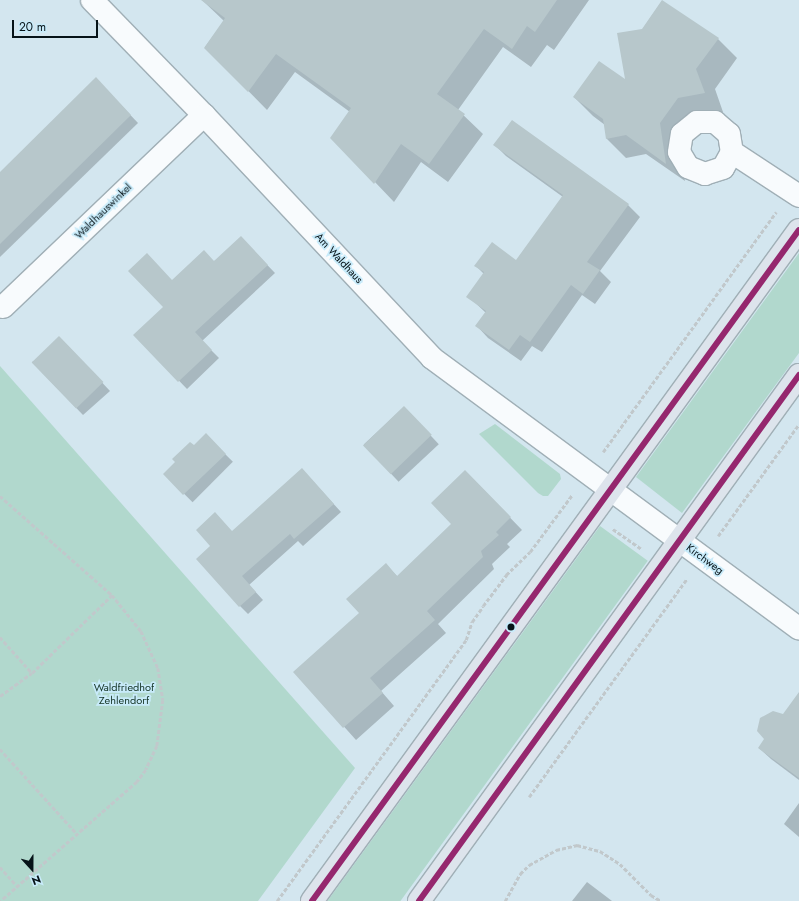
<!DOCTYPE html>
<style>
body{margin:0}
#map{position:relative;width:799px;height:901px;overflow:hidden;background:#d3e6ef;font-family:Jost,sans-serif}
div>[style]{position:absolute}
.green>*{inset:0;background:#b1d8cd;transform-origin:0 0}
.shadow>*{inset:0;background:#0003;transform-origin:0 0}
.building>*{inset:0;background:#b7c7cb;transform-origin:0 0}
.path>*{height:2.5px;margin-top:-1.25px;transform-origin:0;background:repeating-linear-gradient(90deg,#c1c8cb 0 4px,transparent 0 6px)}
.roads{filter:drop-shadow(1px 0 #a0afb6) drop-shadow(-1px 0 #a0afb6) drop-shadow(0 1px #a0afb6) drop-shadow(0 -1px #a0afb6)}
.minor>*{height:22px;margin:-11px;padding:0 11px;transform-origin:11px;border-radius:11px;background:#f8fbfd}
.major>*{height:22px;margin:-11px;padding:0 11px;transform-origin:11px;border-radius:11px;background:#dde4ec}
.bus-1>*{height:6px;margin:-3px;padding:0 3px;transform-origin:3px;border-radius:3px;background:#95276e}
.dots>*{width:11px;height:11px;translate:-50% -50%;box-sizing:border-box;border:2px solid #c8ebfa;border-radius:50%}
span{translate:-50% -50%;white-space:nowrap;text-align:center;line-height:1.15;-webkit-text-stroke:3.5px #c8ebfa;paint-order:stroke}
.street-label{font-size:11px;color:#061318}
.park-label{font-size:11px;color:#143325}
.north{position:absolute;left:12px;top:849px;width:40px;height:40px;-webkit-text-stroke:3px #c8ebfa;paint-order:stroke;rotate:159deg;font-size:11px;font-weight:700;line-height:16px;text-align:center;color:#061318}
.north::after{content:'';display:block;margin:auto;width:14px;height:18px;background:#061318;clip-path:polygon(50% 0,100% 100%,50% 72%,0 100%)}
.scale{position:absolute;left:12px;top:20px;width:86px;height:18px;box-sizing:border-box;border:2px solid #061318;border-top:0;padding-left:5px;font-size:12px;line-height:14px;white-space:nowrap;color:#061318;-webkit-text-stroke:3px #c8ebfa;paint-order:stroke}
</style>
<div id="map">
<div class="green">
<i style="clip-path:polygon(799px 253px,799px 353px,682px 513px,636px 477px)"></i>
<i style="clip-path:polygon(0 366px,355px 768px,258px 901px,0 901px)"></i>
<i style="clip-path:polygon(495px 424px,560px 474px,561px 479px,548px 496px,543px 496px,538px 493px,479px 434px)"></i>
<i style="left:600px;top:526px;width:59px;height:463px;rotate:36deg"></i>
</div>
<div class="shadow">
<i style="clip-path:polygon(202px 0,589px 0,554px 50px,547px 45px,531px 67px,503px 47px,458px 110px,483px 134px,448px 182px,421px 162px,394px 202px,332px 137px,350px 112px,295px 72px,267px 110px,205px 47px,224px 21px)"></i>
<i style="clip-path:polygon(662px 1px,718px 39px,737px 58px,715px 89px,723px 112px,697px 117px,678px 143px,685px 181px,646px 154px,626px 158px,607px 139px,605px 125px,593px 116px,574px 97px,627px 81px,642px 30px)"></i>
<i style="clip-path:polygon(103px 86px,138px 123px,0 257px,0 173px)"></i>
<i style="clip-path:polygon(512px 121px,628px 205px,640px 217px,600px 271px,611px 282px,595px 304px,582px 295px,542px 352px,532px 346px,521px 361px,488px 338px,477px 326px,486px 313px,468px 296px,484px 274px,476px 266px,516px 261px,563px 197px,506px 156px,495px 145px)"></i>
<i style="clip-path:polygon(248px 245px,275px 273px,202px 341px,219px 358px,187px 389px,135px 335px,164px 307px,172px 281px)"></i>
<i style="clip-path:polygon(67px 345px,110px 391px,83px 415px,32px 362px)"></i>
<i style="left:404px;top:407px;width:51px;height:55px;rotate:47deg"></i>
<i style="left:206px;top:435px;width:38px;height:57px;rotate:45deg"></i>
<i style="clip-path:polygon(309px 477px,341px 512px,303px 546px,298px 541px,249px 585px,263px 600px,248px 614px,240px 606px,232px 532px)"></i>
<i style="clip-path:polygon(477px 483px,522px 530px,507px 544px,510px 547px,492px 564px,494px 569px,438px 624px,446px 633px,381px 691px,394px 706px,356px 740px,295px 672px,360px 614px,386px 565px,398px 577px,452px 524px)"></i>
<i style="clip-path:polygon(799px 712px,799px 780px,771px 759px,759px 748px,783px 715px)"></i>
<i style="clip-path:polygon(799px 803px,799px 837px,784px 824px)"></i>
<i style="clip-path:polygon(587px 882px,612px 901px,572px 901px)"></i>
</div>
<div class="building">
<i style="clip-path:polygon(201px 0,557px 0,535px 32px,527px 26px,512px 49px,484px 29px,437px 94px,465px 114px,429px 164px,401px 144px,374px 184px,330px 138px,351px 108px,276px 54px,248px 92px,204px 48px,225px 18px)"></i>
<i style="clip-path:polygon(662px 0,719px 38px,696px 69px,705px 93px,678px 98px,660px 123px,666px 164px,626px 135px,606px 139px,603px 119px,573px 97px,599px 61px,625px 79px,617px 33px,642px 29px)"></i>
<i style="clip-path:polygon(96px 77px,131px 115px,0 244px,0 172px)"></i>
<i style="clip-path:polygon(512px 120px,629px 204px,587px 262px,600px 270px,583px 294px,571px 285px,530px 342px,520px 335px,509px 350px,475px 326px,486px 311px,466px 297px,484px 272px,474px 266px,492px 242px,516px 260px,563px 195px,493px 145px)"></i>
<i style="clip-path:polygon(241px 236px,268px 265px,195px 332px,212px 350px,178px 382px,133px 335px,163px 307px,128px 271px,147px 253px,172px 280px,204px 250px,214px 261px)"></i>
<i style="left:59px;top:336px;width:64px;height:38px;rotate:46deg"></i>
<i style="left:404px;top:406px;width:40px;height:57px;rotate:46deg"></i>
<i style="clip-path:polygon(206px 433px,226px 454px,183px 495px,163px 474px,175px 462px,172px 459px,190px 442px,194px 445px)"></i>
<i style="clip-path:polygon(302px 468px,334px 504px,294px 539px,290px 534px,242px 576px,256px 592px,239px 607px,196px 559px,210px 546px,196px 530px,215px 512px,232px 531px)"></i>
<i style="clip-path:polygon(465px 470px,511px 517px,496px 532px,499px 535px,481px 551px,483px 557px,427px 611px,435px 620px,370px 678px,383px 693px,343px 728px,293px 672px,359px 613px,346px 599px,386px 563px,397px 576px,451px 524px,431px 503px)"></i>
<i style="clip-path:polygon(799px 692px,799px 778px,758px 748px,764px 739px,757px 731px,760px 718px,773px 711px,783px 714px)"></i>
</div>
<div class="path">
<i style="left:603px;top:452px;width:296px;rotate:-54.2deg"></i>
<i style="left:0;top:496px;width:149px;rotate:41.5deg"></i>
<i style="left:112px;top:595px;width:46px;rotate:51.1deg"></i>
<i style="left:141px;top:631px;width:41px;rotate:65.3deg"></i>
<i style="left:158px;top:668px;width:32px;rotate:81deg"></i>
<i style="left:163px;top:700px;width:46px;rotate:97.4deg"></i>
<i style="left:157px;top:746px;width:26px;rotate:115deg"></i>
<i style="left:146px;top:770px;width:15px;rotate:127deg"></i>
<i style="left:137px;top:782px;width:181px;rotate:138.8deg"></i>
<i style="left:613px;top:529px;width:35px;rotate:35deg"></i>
<i style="left:718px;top:536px;width:138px;rotate:-54.1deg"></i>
<i style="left:0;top:637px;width:48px;rotate:48.4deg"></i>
<i style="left:0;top:696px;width:39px;rotate:-36deg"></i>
<i style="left:32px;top:673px;width:112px;rotate:-44.3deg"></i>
<i style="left:0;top:749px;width:115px;rotate:47.8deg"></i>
<i style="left:529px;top:797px;width:269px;rotate:-54.1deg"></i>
<i style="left:0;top:867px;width:25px;rotate:48deg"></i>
<i style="left:277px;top:901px;width:322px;rotate:-54.1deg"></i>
<i style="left:466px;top:640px;width:19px;rotate:-72deg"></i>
<i style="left:472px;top:622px;width:19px;rotate:-55deg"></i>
<i style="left:483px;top:606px;width:39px;rotate:-53deg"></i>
<i style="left:506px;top:575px;width:33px;rotate:-44deg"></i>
<i style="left:530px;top:552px;width:71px;rotate:-53.6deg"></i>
<i style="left:505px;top:901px;width:31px;rotate:-61deg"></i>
<i style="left:520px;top:874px;width:13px;rotate:-45deg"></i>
<i style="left:529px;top:865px;width:31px;rotate:-29deg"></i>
<i style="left:556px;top:850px;width:22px;rotate:-13deg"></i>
<i style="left:577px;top:845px;width:24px;rotate:15deg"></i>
<i style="left:600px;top:851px;width:24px;rotate:33deg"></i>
<i style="left:620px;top:864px;width:44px;rotate:45deg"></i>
<i style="left:651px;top:895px;width:12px;rotate:31deg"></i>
</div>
<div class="roads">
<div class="minor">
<i style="left:92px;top:0;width:161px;rotate:45.8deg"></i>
<i style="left:204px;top:115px;width:333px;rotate:46.8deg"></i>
<i style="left:432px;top:358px;width:456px;rotate:36.4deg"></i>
<i style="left:732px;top:152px;width:18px;rotate:119deg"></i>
<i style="left:723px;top:168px;width:19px;rotate:162deg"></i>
<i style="left:705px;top:174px;width:18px;rotate:-158deg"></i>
<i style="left:688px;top:167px;width:17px;rotate:-121deg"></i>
<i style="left:679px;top:152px;width:18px;rotate:-81deg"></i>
<i style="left:682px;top:134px;width:19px;rotate:-39deg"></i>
<i style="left:697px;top:122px;width:18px"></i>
<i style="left:715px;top:122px;width:18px;rotate:41deg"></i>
<i style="left:729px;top:134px;width:18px;rotate:81deg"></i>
<i style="left:732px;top:152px;width:80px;rotate:33.3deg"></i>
<i style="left:3px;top:307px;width:278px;rotate:-43.7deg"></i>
</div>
<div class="major">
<i style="left:312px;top:901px;width:829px;rotate:-54.03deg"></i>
<i style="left:419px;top:901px;width:649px;rotate:-54.15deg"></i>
</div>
</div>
<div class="bus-1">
<i style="left:312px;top:901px;width:829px;rotate:-54.03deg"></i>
<i style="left:419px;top:901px;width:649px;rotate:-54.15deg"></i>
</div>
<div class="dots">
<i style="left:511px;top:627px;background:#061318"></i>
</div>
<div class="street-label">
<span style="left:103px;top:211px;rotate:-44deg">Waldhauswinkel</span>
<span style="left:339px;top:258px;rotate:47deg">Am Waldhaus</span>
<span style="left:705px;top:559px;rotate:36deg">Kirchweg</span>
</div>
<div class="park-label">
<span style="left:124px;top:694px">Waldfriedhof<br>Zehlendorf</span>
</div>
<div class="north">N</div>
<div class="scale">20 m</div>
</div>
